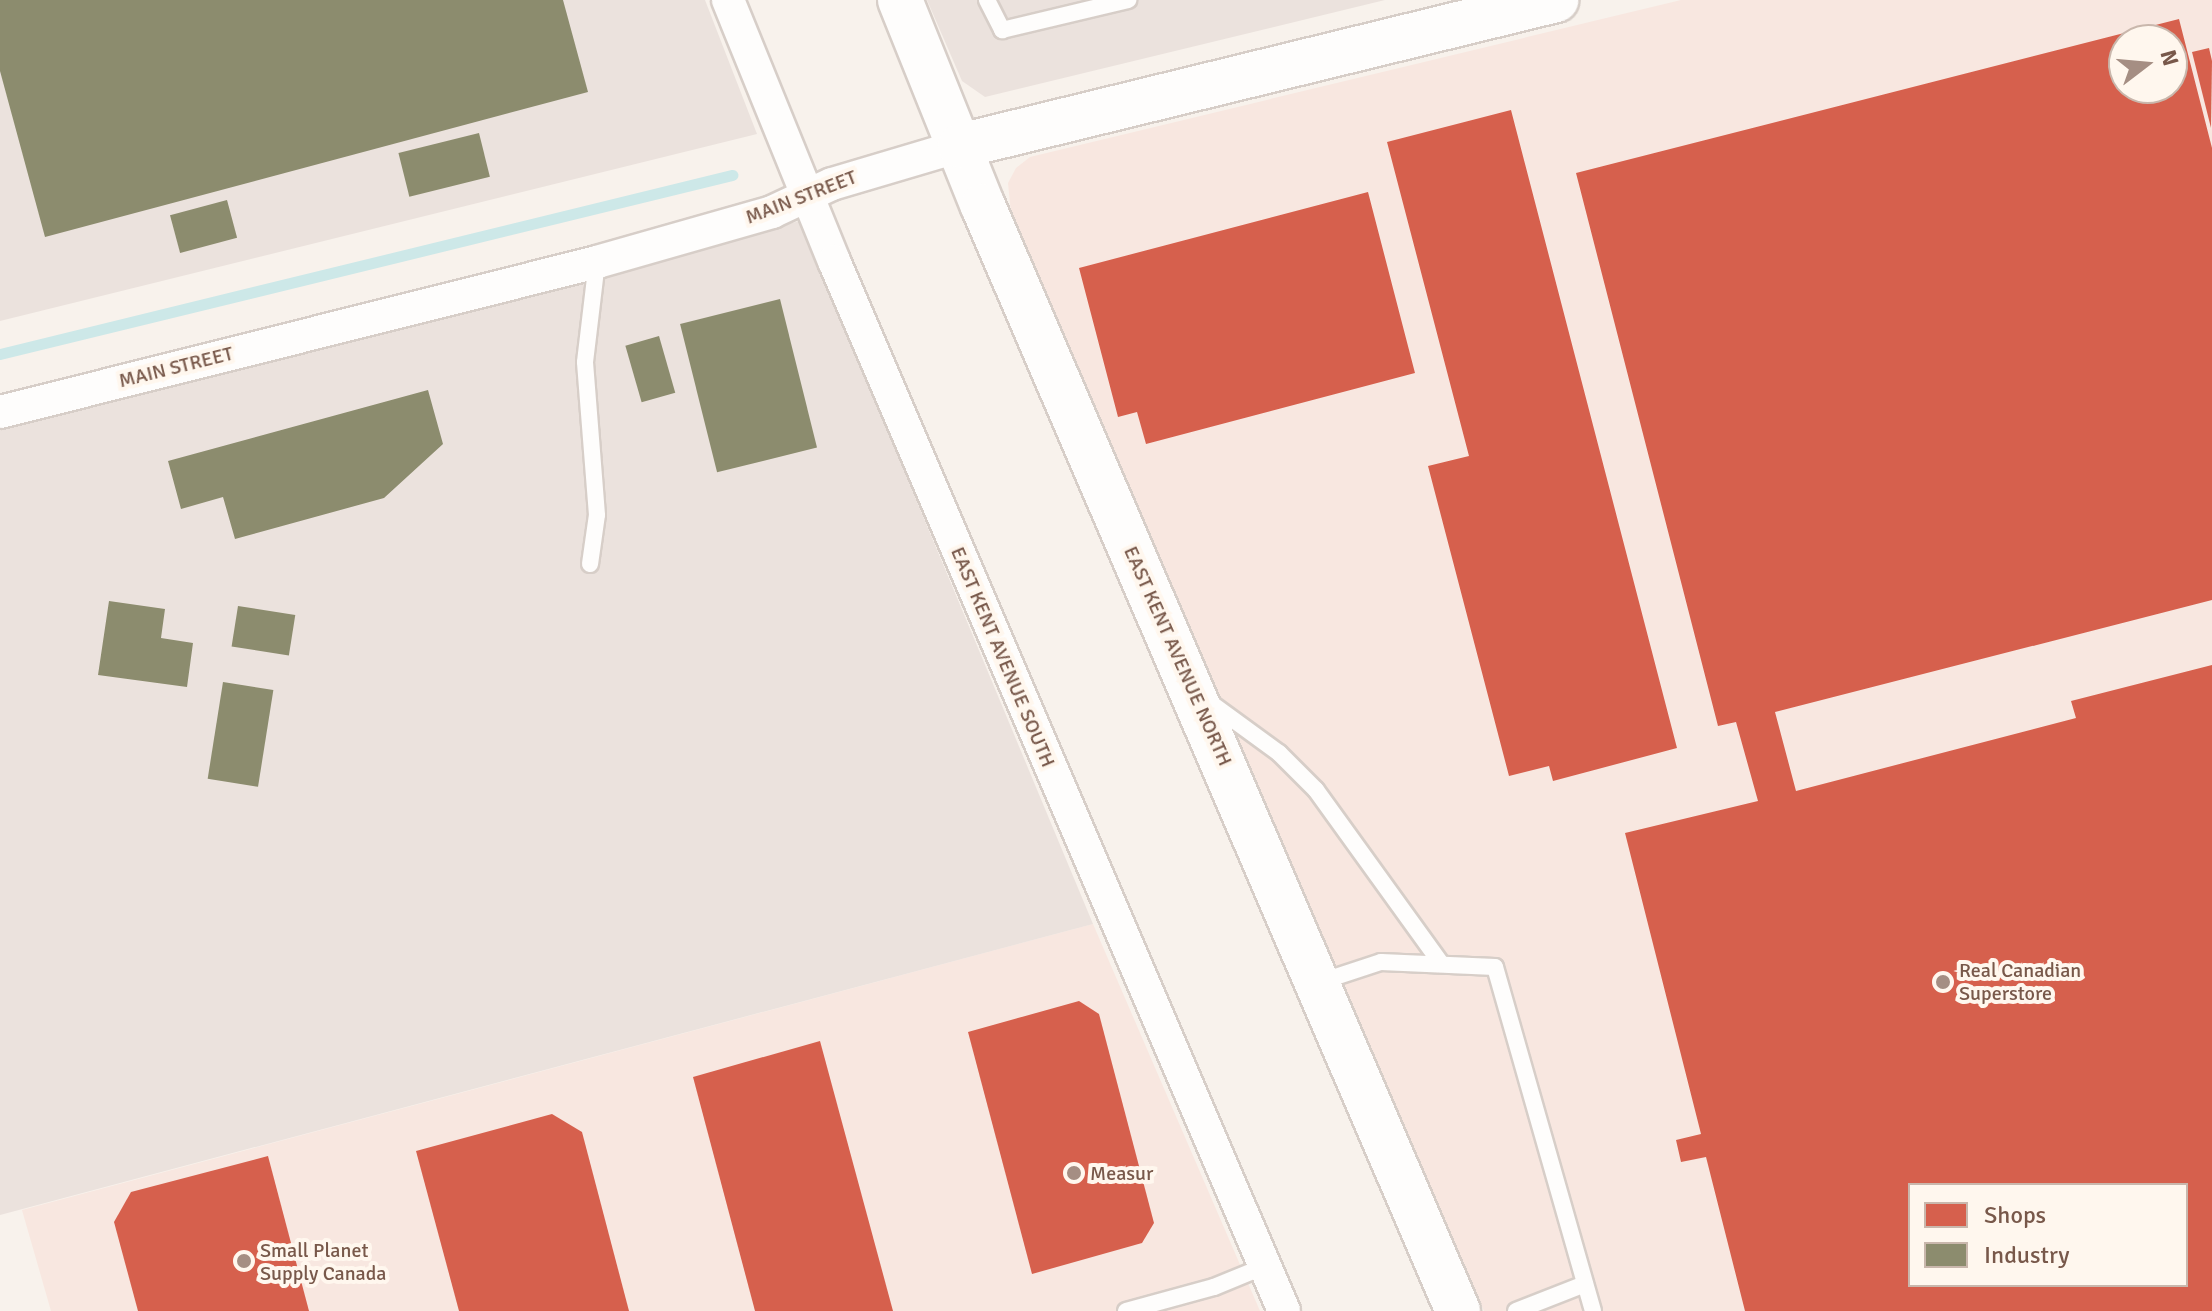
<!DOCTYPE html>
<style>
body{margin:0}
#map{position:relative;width:2212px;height:1311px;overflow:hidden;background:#f8f2ec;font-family:Signika,sans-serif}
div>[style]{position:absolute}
.commercial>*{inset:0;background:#f8e7e0}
.industrial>*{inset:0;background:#ebe2dd}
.shops>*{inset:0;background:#d6604d}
.industry>*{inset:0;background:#8c8c6e;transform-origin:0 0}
.stream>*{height:11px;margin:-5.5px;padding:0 5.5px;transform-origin:5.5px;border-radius:5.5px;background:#cde8e8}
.roads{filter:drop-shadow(2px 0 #d7cec8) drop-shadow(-2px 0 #d7cec8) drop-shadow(0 2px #d7cec8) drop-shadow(0 -2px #d7cec8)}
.lane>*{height:16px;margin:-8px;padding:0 8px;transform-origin:8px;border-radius:8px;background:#fefdfc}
.street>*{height:32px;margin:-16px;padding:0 16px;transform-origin:16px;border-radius:16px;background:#fefdfc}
.secondary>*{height:44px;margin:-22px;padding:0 22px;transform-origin:22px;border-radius:22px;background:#fefdfc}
.dots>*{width:22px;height:22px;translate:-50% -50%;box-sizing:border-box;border:4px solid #fff7ee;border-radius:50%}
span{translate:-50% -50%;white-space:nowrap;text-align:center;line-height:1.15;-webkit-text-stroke:8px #fff7ee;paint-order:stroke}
.street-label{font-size:20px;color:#78584a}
.poi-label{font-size:20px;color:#78584a}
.left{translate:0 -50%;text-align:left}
.legend{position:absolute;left:1908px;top:1183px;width:280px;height:104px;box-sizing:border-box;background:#fff7ee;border:2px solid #c9b7ac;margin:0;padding:10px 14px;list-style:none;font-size:24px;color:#78584a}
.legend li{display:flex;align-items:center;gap:16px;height:40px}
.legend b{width:40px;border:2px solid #c9b7ac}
.north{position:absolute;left:2108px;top:24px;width:80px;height:80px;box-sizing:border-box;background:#fff7ee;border:2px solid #c9b7ac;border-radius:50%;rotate:74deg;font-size:22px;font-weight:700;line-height:32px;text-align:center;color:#78584a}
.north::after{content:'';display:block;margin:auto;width:28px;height:36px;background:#a58e83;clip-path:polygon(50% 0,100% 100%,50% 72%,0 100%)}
</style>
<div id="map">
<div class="commercial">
<i style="clip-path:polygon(evenodd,1681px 0,2212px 0,2212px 1311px,1484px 1311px,1011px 213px,1008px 183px,1016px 168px,1030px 157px,1681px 0,2124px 40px,2172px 40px,2172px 88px,2124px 88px,2124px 40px,1681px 0,1910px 1185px,2186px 1185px,2186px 1285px,1910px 1285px,1910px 1185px)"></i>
<i style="clip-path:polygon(1093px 924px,1260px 1311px,51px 1311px,22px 1210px)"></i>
</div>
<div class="industrial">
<i style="clip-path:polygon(0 0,705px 0,757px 134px,0 321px)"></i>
<i style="clip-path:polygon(927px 0,1385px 0,985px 97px,962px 81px)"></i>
<i style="clip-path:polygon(800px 221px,1093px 924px,0 1215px,0 420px)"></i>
</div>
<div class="shops">
<i style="clip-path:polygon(evenodd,2179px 19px,2212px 148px,2212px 600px,1775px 712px,1796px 791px,2076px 718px,2071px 701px,2212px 665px,2212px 1311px,1745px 1311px,1706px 1157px,1681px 1162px,1676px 1140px,1701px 1134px,1625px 833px,1758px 801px,1736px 722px,1718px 726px,1576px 173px,2179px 19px,2124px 40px,2172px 40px,2172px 88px,2124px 88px,2124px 40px,2179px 19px,1910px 1185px,2186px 1185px,2186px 1285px,1910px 1285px,1910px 1185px)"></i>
<i style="clip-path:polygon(2209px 48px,2212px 61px,2211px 128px,2192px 52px)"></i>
<i style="clip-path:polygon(1511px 110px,1677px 748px,1553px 781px,1549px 766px,1509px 776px,1428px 466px,1469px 456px,1387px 142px)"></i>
<i style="clip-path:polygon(1368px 192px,1415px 373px,1146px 444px,1137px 412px,1118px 417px,1079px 268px)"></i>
<i style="clip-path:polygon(1079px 1001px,1099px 1014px,1154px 1223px,1142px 1243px,1032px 1274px,968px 1032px)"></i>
<i style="clip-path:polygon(820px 1041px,893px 1311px,755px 1311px,693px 1077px)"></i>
<i style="clip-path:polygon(552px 1114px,582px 1132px,629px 1311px,459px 1311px,416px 1151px)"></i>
<i style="clip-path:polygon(268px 1156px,309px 1311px,138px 1311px,114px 1222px,131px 1192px)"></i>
</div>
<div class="industry">
<i style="clip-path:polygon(0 0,563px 0,588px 92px,45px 237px,0 71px)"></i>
<i style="left:479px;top:133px;width:45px;height:83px;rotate:76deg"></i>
<i style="left:227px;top:200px;width:39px;height:59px;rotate:75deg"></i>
<i style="left:780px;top:299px;width:153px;height:103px;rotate:76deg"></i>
<i style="left:659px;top:336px;width:59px;height:35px;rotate:74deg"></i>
<i style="clip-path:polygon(428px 390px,443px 444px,384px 498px,235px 539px,223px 497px,181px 509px,168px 461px)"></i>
<i style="clip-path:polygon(109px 601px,165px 609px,161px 638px,193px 643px,187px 687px,98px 675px)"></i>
<i style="left:238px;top:606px;width:58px;height:41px;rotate:9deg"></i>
<i style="left:223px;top:682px;width:51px;height:98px;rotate:9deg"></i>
</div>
<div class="stream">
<i style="left:0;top:354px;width:754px;rotate:-13.74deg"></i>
</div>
<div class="roads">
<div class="lane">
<i style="left:987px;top:0;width:34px;rotate:63deg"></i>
<i style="left:1002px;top:30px;width:130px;rotate:-13.4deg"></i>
<i style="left:590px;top:564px;width:49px;rotate:-81.9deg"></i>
<i style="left:597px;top:515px;width:153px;rotate:-94.5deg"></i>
<i style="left:585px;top:362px;width:101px;rotate:-83.2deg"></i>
<i style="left:1205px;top:699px;width:92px;rotate:36.1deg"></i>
<i style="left:1279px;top:753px;width:52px;rotate:45deg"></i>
<i style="left:1316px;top:790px;width:212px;rotate:54.2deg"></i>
<i style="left:1320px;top:982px;width:64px;rotate:-18.2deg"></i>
<i style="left:1381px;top:962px;width:114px;rotate:2.5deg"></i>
<i style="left:1495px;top:967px;width:358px;rotate:74.1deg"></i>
<i style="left:1126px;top:1311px;width:91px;rotate:-15.3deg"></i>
<i style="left:1214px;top:1287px;width:55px;rotate:-22.4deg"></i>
<i style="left:1516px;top:1311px;width:74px;rotate:-21.4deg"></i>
</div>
<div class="street">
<i style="left:728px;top:0;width:282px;rotate:67.9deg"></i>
<i style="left:834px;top:261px;width:1142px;rotate:66.8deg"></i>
<i style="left:0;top:412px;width:616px;rotate:-14.1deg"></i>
<i style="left:597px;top:262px;width:182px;rotate:-15.9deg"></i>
<i style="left:772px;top:212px;width:66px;rotate:-25deg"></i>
<i style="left:832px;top:184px;width:134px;rotate:-16.5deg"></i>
</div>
<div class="secondary">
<i style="left:900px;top:0;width:222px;rotate:68.1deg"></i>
<i style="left:983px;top:206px;width:1203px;rotate:66.74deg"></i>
<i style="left:960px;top:146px;width:614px;rotate:-13.76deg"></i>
</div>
</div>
<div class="dots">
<i style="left:1943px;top:982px;background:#a58e83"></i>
<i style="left:1074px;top:1173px;background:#a58e83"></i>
<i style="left:244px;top:1261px;background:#a58e83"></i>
</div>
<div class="street-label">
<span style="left:801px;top:197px;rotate:-21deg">MAIN STREET</span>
<span style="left:176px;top:367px;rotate:-14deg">MAIN STREET</span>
<span style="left:1178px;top:656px;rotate:66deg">EAST KENT AVENUE NORTH</span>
<span style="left:1003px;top:657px;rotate:67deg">EAST KENT AVENUE SOUTH</span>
</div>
<div class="poi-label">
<span class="left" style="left:1959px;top:982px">Real Canadian<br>Superstore</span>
<span class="left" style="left:1090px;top:1173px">Measur</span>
<span class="left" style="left:260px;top:1262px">Small Planet<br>Supply Canada</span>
</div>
<ul class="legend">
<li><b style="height:22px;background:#d6604d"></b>Shops</li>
<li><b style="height:22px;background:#8c8c6e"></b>Industry</li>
</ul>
<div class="north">N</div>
</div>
